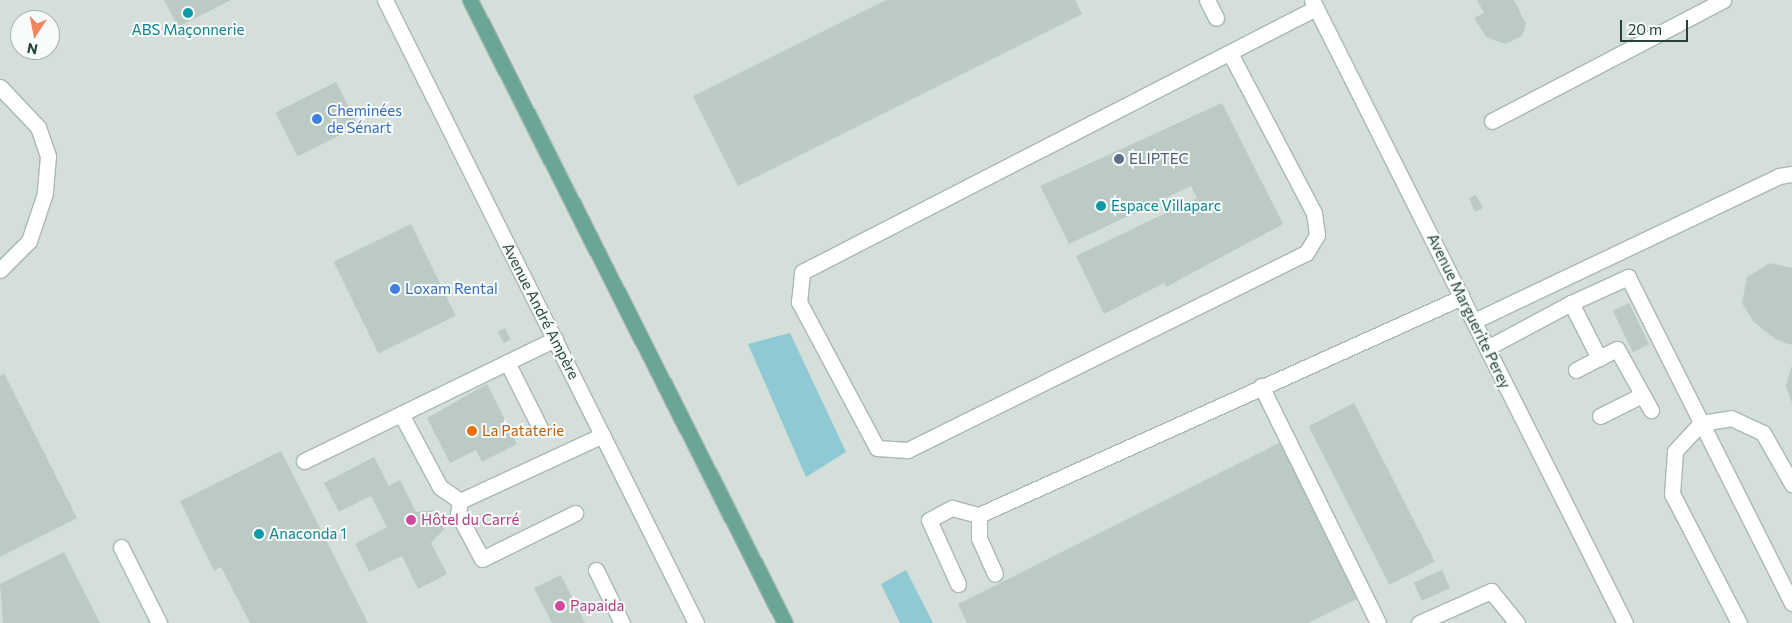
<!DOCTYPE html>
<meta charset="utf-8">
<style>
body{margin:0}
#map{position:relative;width:1792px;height:623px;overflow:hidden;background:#e6efeb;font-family:Commissioner,sans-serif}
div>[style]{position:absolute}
.built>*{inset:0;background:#d4dfda}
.water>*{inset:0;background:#8ec9d4}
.building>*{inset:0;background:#bbcac4;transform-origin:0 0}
.roads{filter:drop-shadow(1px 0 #a8b8b2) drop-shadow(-1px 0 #a8b8b2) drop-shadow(0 1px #a8b8b2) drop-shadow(0 -1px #a8b8b2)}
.minor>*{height:15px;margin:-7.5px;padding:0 7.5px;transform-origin:7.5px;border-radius:7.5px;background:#fff}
.major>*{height:15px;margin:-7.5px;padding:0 7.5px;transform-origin:7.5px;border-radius:7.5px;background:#6aa596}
.dots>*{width:14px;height:14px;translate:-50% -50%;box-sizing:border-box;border:2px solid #f7fbf9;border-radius:50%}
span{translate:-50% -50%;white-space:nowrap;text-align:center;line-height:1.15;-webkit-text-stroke:4px #f7fbf9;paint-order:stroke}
.culture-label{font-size:15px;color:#0d838f}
.left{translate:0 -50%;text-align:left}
.shop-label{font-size:15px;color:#366cbe}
.service-label{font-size:15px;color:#4e5e75}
.street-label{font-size:15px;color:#24423a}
.food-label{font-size:15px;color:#c56008}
.hotel-label{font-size:15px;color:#b23c85}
.north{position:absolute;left:10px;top:10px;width:50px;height:50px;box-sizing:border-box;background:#f7fbf9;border:1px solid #a3b1ad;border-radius:50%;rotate:191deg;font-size:14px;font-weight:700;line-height:20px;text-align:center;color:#24423a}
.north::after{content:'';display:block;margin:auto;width:18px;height:22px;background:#f4845f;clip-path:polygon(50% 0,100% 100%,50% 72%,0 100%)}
.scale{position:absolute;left:1620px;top:20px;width:68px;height:22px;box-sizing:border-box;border:2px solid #24423a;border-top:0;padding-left:6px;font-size:15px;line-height:18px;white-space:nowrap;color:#24423a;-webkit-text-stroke:4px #f7fbf9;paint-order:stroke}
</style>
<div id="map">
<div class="built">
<i style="clip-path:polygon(evenodd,0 0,1792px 0,1792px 623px,0 623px,0 0,20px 20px,50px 20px,50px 50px,20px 50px,20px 20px)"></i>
</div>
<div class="water">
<i style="clip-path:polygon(790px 333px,846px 452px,806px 477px,748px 344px)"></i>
<i style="clip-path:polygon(906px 570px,933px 623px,900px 623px,881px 584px)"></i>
</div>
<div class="building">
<i style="clip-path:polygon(164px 0,231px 0,178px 27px)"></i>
<i style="clip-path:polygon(886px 0,1075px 0,1082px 14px,738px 186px,693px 96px)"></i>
<i style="clip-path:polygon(1477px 0,1514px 0,1526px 24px,1522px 36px,1505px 44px,1486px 37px,1474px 18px,1484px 13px)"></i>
<i style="left:336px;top:82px;width:49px;height:68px;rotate:63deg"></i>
<i style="clip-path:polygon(1222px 103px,1283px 224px,1166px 287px,1164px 283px,1104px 314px,1076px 256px,1197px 198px,1191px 186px,1069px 244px,1040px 186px)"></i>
<i style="clip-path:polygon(1476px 195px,1483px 208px,1475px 212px,1469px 198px)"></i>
<i style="left:411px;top:224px;width:102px;height:86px;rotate:64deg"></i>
<i style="clip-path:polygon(1770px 263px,1792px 268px,1792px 345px,1775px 339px,1754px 322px,1742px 303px,1747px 277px)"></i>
<i style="left:1629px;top:303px;width:46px;height:18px;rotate:64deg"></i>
<i style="left:505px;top:328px;width:13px;height:8px;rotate:63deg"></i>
<i style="clip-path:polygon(1792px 365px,1792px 403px,1786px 386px)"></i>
<i style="clip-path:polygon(4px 373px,77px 518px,0 557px,0 376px)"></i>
<i style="clip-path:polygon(487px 384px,517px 444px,482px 462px,476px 450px,450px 463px,427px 418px)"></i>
<i style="left:1354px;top:403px;width:178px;height:51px;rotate:63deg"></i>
<i style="clip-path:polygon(1281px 442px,1359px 598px,1308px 623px,967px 623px,958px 604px)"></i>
<i style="clip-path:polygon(281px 451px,368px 623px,250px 623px,221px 567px,214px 571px,180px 501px)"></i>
<i style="clip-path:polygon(374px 457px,389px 486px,400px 480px,416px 512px,434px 510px,444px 529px,431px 543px,447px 574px,418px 589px,402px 556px,369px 572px,355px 544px,387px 527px,371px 496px,339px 512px,324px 483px)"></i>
<i style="clip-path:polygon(64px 552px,100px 623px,3px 623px,0 584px)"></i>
<i style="left:1442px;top:570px;width:20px;height:31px;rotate:66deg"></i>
<i style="clip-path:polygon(561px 575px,585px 623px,552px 623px,534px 588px)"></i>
</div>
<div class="roads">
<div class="minor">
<i style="left:385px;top:0;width:696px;rotate:63.47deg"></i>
<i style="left:1207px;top:0;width:20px;rotate:63deg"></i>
<i style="left:1312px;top:0;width:697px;rotate:63.32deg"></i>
<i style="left:1231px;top:55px;width:178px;rotate:62.3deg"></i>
<i style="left:1314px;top:213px;width:22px;rotate:82deg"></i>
<i style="left:1317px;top:235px;width:21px;rotate:121deg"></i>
<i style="left:1306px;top:253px;width:445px;rotate:153.7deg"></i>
<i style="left:907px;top:450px;width:30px;rotate:-176deg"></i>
<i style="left:877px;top:448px;width:166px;rotate:-118.1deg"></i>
<i style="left:799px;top:302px;width:30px;rotate:-84deg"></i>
<i style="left:802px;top:272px;width:578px;rotate:-27.19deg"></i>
<i style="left:0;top:87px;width:55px;rotate:46.5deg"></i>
<i style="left:38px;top:127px;width:31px;rotate:71deg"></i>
<i style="left:48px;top:156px;width:37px;rotate:95deg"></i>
<i style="left:45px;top:193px;width:51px;rotate:108.4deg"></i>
<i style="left:29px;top:241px;width:41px;rotate:135deg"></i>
<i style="left:1492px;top:121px;width:261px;rotate:-27.6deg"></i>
<i style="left:1571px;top:303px;width:63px;rotate:-24.5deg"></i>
<i style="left:1628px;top:277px;width:365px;rotate:63.3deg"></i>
<i style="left:1474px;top:321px;width:338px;rotate:-25.4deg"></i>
<i style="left:1779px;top:176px;width:13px;rotate:-9deg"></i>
<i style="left:1487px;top:348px;width:95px;rotate:-28.2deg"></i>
<i style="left:1571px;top:303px;width:62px;rotate:63deg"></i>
<i style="left:1599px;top:358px;width:20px;rotate:-27deg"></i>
<i style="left:1617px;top:349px;width:70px;rotate:60.9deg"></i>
<i style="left:507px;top:362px;width:74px;rotate:63.4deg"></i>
<i style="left:1576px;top:370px;width:26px;rotate:-28deg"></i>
<i style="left:1261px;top:386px;width:264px;rotate:63.7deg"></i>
<i style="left:401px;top:414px;width:83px;rotate:61.9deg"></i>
<i style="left:440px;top:487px;width:24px;rotate:35deg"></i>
<i style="left:460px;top:501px;width:157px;rotate:-24.8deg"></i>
<i style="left:1600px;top:416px;width:47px;rotate:-26.6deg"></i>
<i style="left:304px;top:461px;width:279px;rotate:-25.9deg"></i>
<i style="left:460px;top:501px;width:13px;rotate:99deg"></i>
<i style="left:458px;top:514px;width:51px;rotate:61.9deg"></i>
<i style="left:482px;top:559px;width:104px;rotate:-26.3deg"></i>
<i style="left:979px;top:515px;width:23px;rotate:90deg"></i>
<i style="left:979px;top:538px;width:39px;rotate:66deg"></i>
<i style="left:121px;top:547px;width:85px;rotate:63.4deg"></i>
<i style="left:596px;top:570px;width:59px;rotate:63.9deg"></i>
<i style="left:958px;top:584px;width:70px;rotate:-114.4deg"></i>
<i style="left:929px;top:520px;width:26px;rotate:-28deg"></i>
<i style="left:952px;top:508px;width:28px;rotate:15deg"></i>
<i style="left:979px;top:515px;width:530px;rotate:-24.29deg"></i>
<i style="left:1419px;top:623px;width:79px;rotate:-24deg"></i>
<i style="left:1491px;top:591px;width:41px;rotate:50.9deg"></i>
<i style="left:1739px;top:623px;width:145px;rotate:-117.4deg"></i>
<i style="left:1672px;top:494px;width:43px;rotate:-86deg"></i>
<i style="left:1675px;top:451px;width:38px;rotate:-47deg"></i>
<i style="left:1701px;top:423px;width:30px;rotate:-9deg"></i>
<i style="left:1731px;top:418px;width:35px;rotate:25deg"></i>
<i style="left:1763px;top:433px;width:59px;rotate:60.4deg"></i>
</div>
<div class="major">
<i style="left:470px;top:0;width:698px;rotate:63.18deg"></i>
</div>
</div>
<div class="dots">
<i style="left:188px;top:13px;background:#0f9aa8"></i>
<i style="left:317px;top:119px;background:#3f7fe0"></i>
<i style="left:1119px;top:159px;background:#5c6f8a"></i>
<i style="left:1101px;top:206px;background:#0f9aa8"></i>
<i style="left:395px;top:289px;background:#3f7fe0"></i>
<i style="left:472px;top:431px;background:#e8710a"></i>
<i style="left:411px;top:520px;background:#d1479c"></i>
<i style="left:259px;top:534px;background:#0f9aa8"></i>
<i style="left:560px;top:606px;background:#d1479c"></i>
</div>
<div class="culture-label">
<span style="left:188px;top:30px">ABS Maçonnerie</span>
<span class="left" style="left:1111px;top:206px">Espace Villaparc</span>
<span class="left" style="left:269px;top:534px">Anaconda 1</span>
</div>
<div class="shop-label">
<span class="left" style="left:327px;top:119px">Cheminées<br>de Sénart</span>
<span class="left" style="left:405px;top:289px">Loxam Rental</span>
</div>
<div class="service-label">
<span class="left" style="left:1129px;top:159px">ELIPTEC</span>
</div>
<div class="street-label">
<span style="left:541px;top:311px;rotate:63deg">Avenue André Ampère</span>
<span style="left:1469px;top:311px;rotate:64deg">Avenue Marguerite Perey</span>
</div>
<div class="food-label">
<span class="left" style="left:482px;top:431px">La Pataterie</span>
</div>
<div class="hotel-label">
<span class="left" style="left:421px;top:520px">Hôtel du Carré</span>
<span class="left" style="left:570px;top:606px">Papaida</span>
</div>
<div class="north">N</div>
<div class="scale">20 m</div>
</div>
